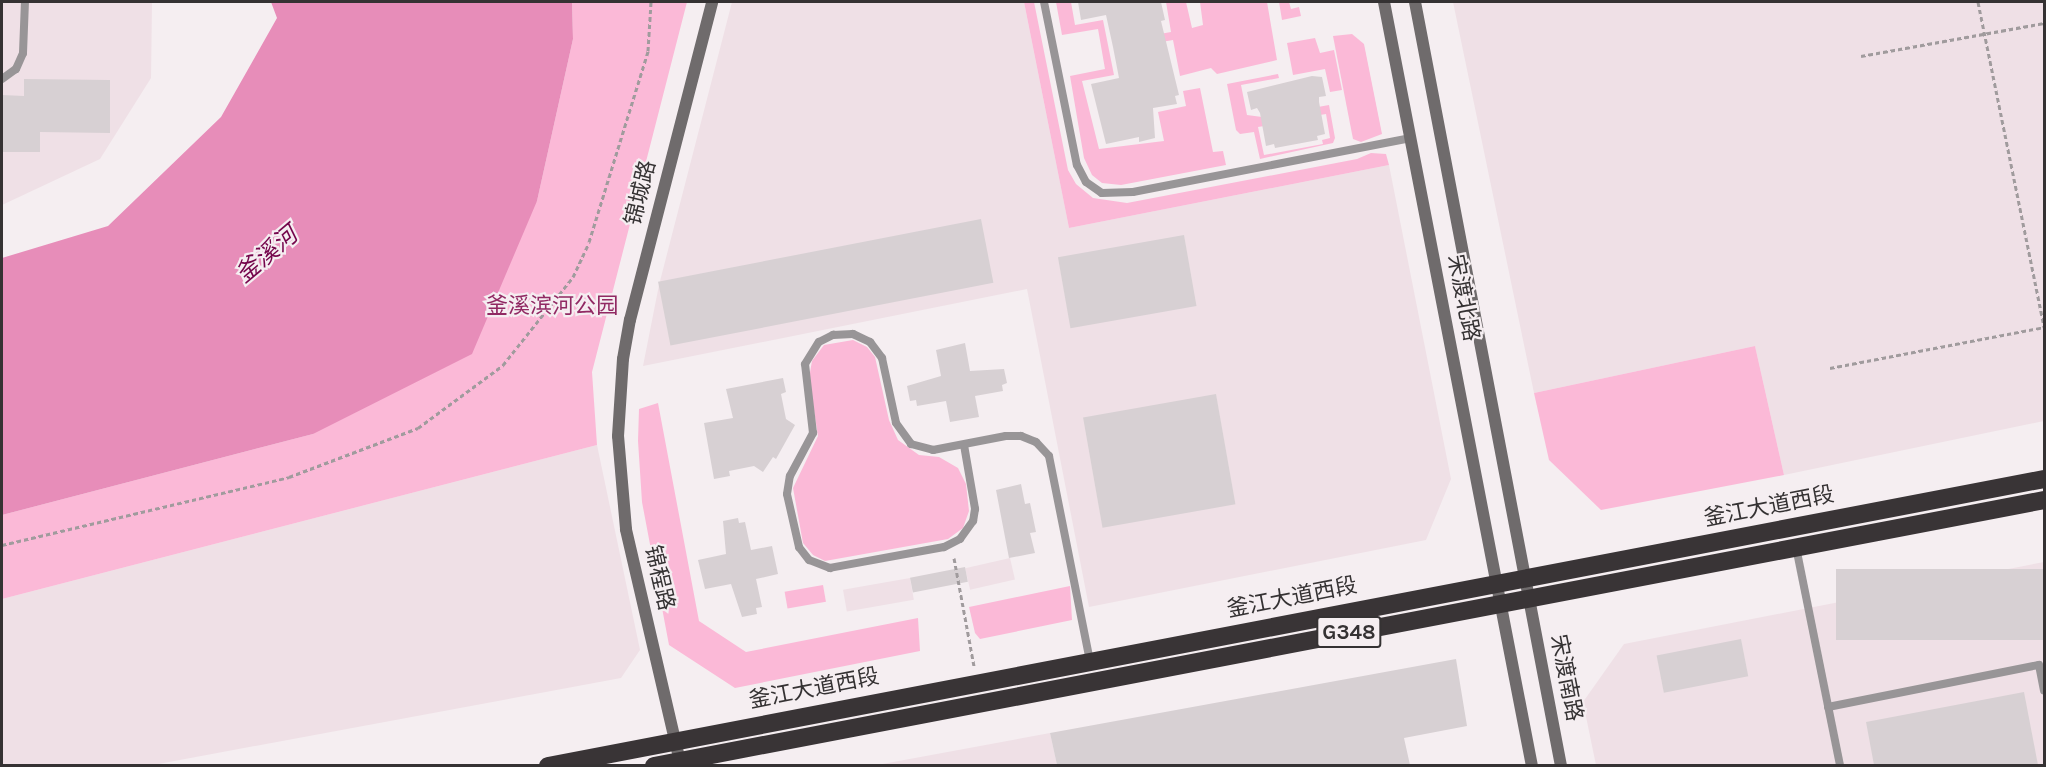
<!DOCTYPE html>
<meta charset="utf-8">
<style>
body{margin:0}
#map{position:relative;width:2046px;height:767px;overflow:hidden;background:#f5eef1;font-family:Karla,"Noto Sans SC",sans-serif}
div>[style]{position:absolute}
.built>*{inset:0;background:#efe0e6;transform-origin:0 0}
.green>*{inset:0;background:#fbb9d7;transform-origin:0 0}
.water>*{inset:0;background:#e78db9}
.building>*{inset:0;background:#d7d0d3;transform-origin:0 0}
.path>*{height:3px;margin-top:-1.5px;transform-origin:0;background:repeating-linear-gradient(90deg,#a09b9d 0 4.5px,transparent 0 7.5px)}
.lane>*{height:8px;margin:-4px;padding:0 4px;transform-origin:4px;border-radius:4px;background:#989597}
.secondary>*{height:12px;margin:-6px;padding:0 6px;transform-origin:6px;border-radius:6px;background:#6f6b6c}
.highway>*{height:18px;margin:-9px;padding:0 9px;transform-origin:9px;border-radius:9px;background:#393436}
span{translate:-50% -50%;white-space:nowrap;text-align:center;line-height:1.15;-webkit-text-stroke:4.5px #f5eef1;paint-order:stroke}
.shield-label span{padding:2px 4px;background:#f5eef1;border:2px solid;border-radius:4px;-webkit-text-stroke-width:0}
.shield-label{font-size:21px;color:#353233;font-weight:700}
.street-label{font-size:22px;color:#353233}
.park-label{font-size:22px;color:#912963}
.water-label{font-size:24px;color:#74054b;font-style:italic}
.frame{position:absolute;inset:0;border:3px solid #353233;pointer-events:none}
</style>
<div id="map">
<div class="built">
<i style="clip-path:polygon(2px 2px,152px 2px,151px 78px,100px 159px,2px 205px)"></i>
<i style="clip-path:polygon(732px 2px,1024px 2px,1069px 228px,1389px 165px,1451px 479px,1426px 540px,1089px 607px,1027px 289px,643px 366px,659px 285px)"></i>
<i style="clip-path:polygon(1453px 2px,2044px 2px,2044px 421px,1784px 475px,1755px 346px,1534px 393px)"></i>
<i style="clip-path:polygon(597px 445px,640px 650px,621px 678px,153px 765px,2px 766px,2px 599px)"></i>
<i style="left:1010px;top:558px;width:22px;height:46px;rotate:77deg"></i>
<i style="clip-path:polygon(2044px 562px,2044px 765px,1596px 765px,1583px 702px,1624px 644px)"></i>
<i style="left:910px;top:578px;width:22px;height:68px;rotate:80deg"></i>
<i style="clip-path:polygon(1050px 733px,1057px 765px,877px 765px)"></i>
</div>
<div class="green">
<i style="clip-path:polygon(572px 2px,687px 2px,592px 372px,597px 445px,2px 599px,2px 515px,313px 434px,537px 201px,573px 39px)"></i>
<i style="clip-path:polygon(1024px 2px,1034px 2px,1068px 170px,1076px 184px,1093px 198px,1127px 203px,1357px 159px,1371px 153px,1386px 154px,1389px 165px,1069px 228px)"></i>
<i style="clip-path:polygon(1056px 2px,1071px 2px,1075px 25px,1103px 20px,1114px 75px,1082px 81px,1099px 149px,1164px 141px,1158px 112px,1186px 106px,1183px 91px,1200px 88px,1213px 152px,1223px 151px,1226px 165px,1121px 185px,1102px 183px,1092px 175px,1084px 158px,1070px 76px,1105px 69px,1098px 29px,1062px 35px)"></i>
<i style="clip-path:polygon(1166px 2px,1186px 2px,1192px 28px,1203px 25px,1200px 2px,1267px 2px,1277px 60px,1217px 74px,1211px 68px,1180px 76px,1173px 40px,1139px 46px,1138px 38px,1171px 32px)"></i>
<i style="clip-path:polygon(1279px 2px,1289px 2px,1291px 9px,1299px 7px,1301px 16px,1282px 20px)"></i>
<i style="clip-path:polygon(1352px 34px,1364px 44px,1382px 134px,1361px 142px,1353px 139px,1333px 36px)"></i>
<i style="clip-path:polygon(1315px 38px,1320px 53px,1334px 50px,1342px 90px,1330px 92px,1325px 69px,1293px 75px,1287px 43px)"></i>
<i style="clip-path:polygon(1278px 74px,1279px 78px,1241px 85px,1247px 115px,1262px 117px,1264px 126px,1258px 127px,1264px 155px,1323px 144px,1322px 140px,1330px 138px,1326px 114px,1320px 115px,1318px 107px,1329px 105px,1335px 138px,1333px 143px,1260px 159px,1254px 132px,1240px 134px,1236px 130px,1227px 84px)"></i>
<i style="clip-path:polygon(853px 340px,867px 347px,875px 357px,889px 420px,898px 440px,919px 455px,939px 457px,958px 468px,966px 484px,969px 511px,963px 528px,948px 539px,825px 561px,813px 555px,803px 543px,793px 488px,818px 436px,809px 378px,812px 361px,824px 345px)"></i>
<i style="clip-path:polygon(1755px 346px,1784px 475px,1601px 510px,1549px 460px,1534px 393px)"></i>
<i style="clip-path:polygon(658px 403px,699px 621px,746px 652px,918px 618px,920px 651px,735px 688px,669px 645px,642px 502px,638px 441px,639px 409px)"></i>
<i style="left:823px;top:585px;width:17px;height:39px;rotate:80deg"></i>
<i style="clip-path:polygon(1070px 586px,1072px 620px,980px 639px,975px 633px,969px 607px)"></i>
</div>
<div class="water">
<i style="clip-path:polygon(271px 2px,572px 2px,573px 39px,537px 201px,472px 354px,313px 434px,2px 515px,2px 258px,108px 226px,221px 117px,277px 18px)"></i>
</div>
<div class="building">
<i style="clip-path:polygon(1078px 2px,1161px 2px,1165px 20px,1161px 21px,1179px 95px,1175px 96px,1177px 104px,1153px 108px,1155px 138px,1139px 142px,1139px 137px,1106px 144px,1091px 84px,1119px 78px,1113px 47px,1106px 15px,1081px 20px)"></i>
<i style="clip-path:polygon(1312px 76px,1322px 77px,1326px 96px,1319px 97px,1319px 102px,1325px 134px,1317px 136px,1318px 140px,1275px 148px,1274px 144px,1266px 146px,1260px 113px,1257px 108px,1251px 110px,1247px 92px)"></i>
<i style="clip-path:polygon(24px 79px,110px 80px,110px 133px,40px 132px,40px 152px,2px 152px,2px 95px,24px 96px)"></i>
<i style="left:981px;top:219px;width:65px;height:329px;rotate:79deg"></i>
<i style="left:1184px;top:235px;width:72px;height:128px;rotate:80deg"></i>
<i style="clip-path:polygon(965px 343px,970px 371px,1004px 369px,1007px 383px,1002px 385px,1003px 391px,975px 396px,979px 417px,950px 422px,946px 401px,917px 406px,916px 400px,910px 401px,907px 386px,941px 376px,936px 350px)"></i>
<i style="clip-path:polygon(783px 378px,786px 392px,781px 394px,786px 419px,795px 425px,776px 459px,773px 457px,763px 472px,754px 466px,729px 471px,730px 476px,714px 479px,704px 423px,733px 418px,726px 389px)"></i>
<i style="left:1216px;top:394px;width:112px;height:135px;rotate:80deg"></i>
<i style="clip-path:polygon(1021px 484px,1025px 504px,1030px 503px,1036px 532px,1030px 533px,1035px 553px,1009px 558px,996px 490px)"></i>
<i style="clip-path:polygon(738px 518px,739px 523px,745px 522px,751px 550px,772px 546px,778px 574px,756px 579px,762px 607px,756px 608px,757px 614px,742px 617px,731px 584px,705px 589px,698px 560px,726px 554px,723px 521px)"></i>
<i style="left:965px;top:567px;width:15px;height:56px;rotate:79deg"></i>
<i style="left:2044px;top:569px;width:71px;height:208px;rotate:90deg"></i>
<i style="left:1741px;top:639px;width:38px;height:86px;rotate:79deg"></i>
<i style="clip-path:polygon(1456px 659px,1467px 726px,1404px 738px,1410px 765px,1057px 765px,1050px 733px)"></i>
<i style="clip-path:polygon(2024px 692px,2038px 765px,1874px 765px,1866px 722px)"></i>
</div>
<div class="path">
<i style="left:1978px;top:2px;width:332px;rotate:78.5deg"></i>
<i style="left:1861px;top:56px;width:186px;rotate:-10.2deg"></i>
<i style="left:1830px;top:368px;width:218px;rotate:-10.8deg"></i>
<i style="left:2px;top:545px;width:295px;rotate:-13.3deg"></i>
<i style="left:289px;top:477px;width:138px;rotate:-20.8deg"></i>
<i style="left:418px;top:428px;width:106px;rotate:-36.5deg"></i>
<i style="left:503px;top:365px;width:112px;rotate:-51.5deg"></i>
<i style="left:573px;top:277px;width:38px;rotate:-65deg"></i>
<i style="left:589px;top:242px;width:200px;rotate:-72.8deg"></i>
<i style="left:648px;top:51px;width:49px;rotate:-86.5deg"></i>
<i style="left:954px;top:558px;width:110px;rotate:79.5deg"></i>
</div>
<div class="lane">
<i style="left:1044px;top:2px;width:166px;rotate:78.6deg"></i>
<i style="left:1077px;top:165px;width:19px;rotate:62deg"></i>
<i style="left:1086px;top:182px;width:19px;rotate:35deg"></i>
<i style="left:1102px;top:193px;width:31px;rotate:-2deg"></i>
<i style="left:1133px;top:192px;width:283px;rotate:-11deg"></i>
<i style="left:2px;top:79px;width:17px;rotate:-36deg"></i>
<i style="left:16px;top:69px;width:17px;rotate:-66deg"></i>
<i style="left:23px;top:53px;width:51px;rotate:-87.8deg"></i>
<i style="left:964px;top:445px;width:65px;rotate:80.2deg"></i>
<i style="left:975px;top:509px;width:12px;rotate:99deg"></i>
<i style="left:973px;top:521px;width:22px;rotate:126deg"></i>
<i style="left:960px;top:539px;width:18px;rotate:153deg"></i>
<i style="left:944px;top:547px;width:116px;rotate:169.6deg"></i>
<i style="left:830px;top:568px;width:22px;rotate:-159deg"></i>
<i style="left:809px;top:560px;width:16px;rotate:-128deg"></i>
<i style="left:799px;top:547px;width:54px;rotate:-102.8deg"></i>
<i style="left:787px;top:494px;width:18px;rotate:-81deg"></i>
<i style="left:790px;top:476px;width:49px;rotate:-61.9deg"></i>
<i style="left:813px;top:433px;width:69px;rotate:-96.6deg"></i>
<i style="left:805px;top:364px;width:26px;rotate:-58deg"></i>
<i style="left:819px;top:342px;width:16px;rotate:-27deg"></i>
<i style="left:833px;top:335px;width:20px;rotate:-3deg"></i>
<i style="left:853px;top:334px;width:19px;rotate:25deg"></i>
<i style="left:870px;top:342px;width:20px;rotate:53deg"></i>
<i style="left:882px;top:358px;width:66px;rotate:77.8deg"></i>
<i style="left:896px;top:423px;width:26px;rotate:54deg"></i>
<i style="left:911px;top:444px;width:23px;rotate:15deg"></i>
<i style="left:933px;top:450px;width:74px;rotate:-10.9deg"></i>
<i style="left:1006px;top:436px;width:15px"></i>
<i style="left:1021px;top:436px;width:16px;rotate:22deg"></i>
<i style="left:1036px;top:442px;width:19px;rotate:47deg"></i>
<i style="left:1049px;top:456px;width:209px;rotate:78.7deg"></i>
<i style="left:1796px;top:547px;width:223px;rotate:78.6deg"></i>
<i style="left:1828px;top:707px;width:215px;rotate:-11.3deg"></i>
<i style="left:2039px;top:665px;width:26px;rotate:79deg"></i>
</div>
<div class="secondary">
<i style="left:1384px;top:2px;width:778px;rotate:79.04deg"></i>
<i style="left:1415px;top:2px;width:778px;rotate:79.18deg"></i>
<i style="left:681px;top:766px;width:243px;rotate:-103.1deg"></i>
<i style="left:626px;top:529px;width:93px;rotate:-94.9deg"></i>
<i style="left:618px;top:436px;width:77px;rotate:-86.3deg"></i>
<i style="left:623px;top:359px;width:40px;rotate:-80deg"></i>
<i style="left:630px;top:320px;width:328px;rotate:-75.5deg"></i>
</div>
<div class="highway">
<i style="left:548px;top:766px;width:1523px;rotate:-10.86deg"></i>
<i style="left:654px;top:766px;width:1415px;rotate:-10.83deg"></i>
</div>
<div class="shield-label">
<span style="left:1349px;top:632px">G348</span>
</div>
<div class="street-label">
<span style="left:641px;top:193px;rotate:-76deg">锦城路</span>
<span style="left:1463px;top:298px;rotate:79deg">宋渡北路</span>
<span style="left:1769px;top:507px;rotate:-11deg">釜江大道西段</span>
<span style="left:659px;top:578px;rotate:77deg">锦程路</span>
<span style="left:1292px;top:598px;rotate:-11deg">釜江大道西段</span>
<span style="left:1566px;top:678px;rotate:79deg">宋渡南路</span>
<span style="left:814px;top:689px;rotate:-11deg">釜江大道西段</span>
</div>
<div class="park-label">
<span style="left:552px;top:307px">釜溪滨河公园</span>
</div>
<div class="water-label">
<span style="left:267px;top:255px;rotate:-40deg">釜溪河</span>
</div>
<div class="frame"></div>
</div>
